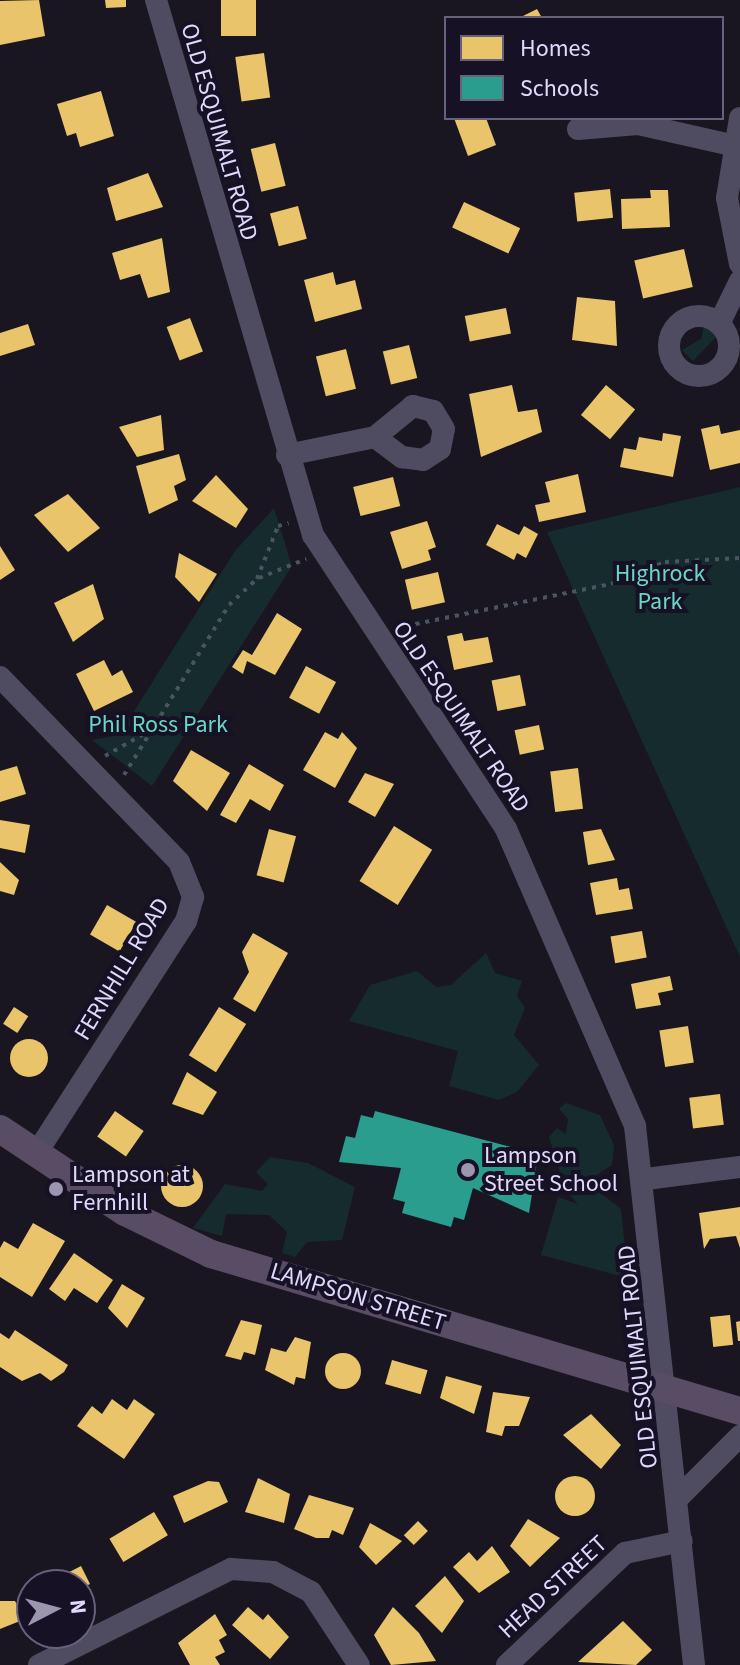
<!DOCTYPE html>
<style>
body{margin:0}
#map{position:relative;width:740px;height:1665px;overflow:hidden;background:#191621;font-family:"Source Sans 3",sans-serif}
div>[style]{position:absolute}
.green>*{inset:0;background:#162b2d}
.homes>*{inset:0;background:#e9c46a;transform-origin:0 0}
.round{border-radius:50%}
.schools>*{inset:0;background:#2a9d8f}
.path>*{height:4px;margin-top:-2px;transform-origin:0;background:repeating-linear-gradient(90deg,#4a5361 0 4px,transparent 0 10px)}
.minor>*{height:22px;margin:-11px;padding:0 11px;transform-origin:11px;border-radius:11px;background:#4f4c61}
.minor>.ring{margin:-11px;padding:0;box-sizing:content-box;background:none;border:22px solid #4f4c61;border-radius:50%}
.major>*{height:28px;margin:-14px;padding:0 14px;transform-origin:14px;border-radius:14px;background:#584d65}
.dots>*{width:22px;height:22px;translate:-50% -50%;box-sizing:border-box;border:4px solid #171126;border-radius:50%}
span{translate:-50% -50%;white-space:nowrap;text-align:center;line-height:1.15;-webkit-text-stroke:8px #171126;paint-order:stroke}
.street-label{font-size:24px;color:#e1d9fc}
.park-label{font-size:24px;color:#6ad7c6}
.poi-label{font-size:24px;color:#e1d9fc}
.left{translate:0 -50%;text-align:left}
.legend{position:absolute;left:444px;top:16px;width:280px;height:104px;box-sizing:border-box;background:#171126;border:2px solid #68617c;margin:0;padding:10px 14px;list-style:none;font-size:24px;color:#e1d9fc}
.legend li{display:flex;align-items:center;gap:16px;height:40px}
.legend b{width:40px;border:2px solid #68617c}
.north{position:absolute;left:16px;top:1569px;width:80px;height:80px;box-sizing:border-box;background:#171126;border:2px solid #68617c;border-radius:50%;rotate:84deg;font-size:22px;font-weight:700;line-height:32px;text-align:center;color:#e1d9fc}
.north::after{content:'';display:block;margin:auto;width:28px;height:36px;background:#9b95af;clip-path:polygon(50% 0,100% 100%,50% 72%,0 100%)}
</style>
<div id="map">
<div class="green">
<i style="clip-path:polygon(704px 325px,717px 336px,693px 361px,682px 350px,701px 339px)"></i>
<i style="clip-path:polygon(740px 487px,740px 957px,547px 532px)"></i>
<i style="clip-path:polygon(274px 508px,292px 566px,152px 786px,92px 740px,119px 735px,235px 551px)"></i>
<i style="clip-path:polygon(486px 953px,495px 973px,522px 981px,517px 996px,525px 1008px,514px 1035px,539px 1065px,517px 1092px,499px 1100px,449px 1086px,458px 1051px,349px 1021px,370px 985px,417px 971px,436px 987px,451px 985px)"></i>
<i style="clip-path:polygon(566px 1103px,600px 1115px,614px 1145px,612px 1165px,592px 1178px,593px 1187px,621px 1209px,628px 1278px,541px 1255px,558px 1197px,578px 1204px,565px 1190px,549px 1137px,557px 1128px,566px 1134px,568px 1119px,559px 1109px)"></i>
<i style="clip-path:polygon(270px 1157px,308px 1163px,355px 1187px,342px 1240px,307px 1242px,295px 1257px,282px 1253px,287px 1232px,269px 1215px,226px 1214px,222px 1236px,193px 1228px,225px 1184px,262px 1191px,268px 1184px,256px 1172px)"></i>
</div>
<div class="homes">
<i style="clip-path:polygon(39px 0,45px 36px,0 45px,0 1px)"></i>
<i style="clip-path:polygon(105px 0,126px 0,126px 7px,106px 8px)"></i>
<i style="left:221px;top:0;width:35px;height:36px"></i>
<i style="clip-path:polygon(537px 9px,542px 18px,519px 18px)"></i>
<i style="left:264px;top:53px;width:45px;height:29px;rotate:82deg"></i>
<i style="clip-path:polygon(101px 91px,114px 136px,80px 147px,76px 133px,67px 136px,57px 104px)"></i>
<i style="clip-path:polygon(454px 118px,486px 118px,496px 145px,468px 156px)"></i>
<i style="left:275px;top:143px;width:44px;height:25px;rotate:76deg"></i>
<i style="clip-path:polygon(148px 173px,163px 207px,116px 221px,107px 188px)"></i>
<i style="left:610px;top:189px;width:29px;height:36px;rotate:84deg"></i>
<i style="clip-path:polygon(650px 190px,668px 190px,670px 227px,622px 229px,621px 199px,651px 198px)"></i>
<i style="left:464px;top:202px;width:62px;height:28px;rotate:25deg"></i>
<i style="left:298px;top:206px;width:34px;height:29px;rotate:75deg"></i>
<i style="clip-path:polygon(162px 238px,170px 292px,148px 298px,140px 274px,120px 280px,112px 253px)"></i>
<i style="left:684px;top:249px;width:39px;height:51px;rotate:77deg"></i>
<i style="clip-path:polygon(333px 272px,336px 285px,355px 280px,362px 309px,315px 322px,304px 280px)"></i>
<i style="clip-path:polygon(577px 297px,615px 301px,617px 346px,572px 340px)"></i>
<i style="left:506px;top:308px;width:26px;height:42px;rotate:79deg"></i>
<i style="left:190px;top:318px;width:36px;height:25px;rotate:69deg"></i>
<i style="clip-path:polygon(28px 324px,35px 345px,0 356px,0 333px)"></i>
<i style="left:409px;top:345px;width:34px;height:27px;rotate:76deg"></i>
<i style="left:346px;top:349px;width:41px;height:31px;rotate:76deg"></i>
<i style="clip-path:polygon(512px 385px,518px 412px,537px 409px,542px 432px,481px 457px,469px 394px)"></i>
<i style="left:606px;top:385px;width:38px;height:39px;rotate:40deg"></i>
<i style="clip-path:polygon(161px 415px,164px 450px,137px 457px,119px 427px)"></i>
<i style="clip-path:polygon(719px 425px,721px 434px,740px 430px,740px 463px,710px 470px,701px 429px)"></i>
<i style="clip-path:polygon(663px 433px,681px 436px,673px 477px,620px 467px,624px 448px,636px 450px,639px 437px,662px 441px)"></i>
<i style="clip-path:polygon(179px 454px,186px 480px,174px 486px,178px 500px,149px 514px,136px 466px)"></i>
<i style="clip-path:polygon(578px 474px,586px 512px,539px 522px,535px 505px,550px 502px,545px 482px)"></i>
<i style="clip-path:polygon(216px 475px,248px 509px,236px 528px,192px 501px)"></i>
<i style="left:393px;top:477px;width:30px;height:41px;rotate:76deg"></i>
<i style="clip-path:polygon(68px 494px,100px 528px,68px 552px,34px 515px)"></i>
<i style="clip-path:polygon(427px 521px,436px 547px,428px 550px,431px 560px,402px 569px,390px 532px)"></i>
<i style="clip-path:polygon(497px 524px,519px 535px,524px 526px,538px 534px,526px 558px,517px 553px,514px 560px,486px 545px)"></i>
<i style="clip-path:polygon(0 546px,15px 570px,0 580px)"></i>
<i style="clip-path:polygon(179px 553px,217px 574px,199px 602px,175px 577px)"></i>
<i style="left:438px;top:572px;width:31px;height:34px;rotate:77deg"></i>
<i style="clip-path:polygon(93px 584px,104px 619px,73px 642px,54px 603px)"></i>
<i style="clip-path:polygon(277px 613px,302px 629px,275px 675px,247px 661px,243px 674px,232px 667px,243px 650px,252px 655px)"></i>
<i style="clip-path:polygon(462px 633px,464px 641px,488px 637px,493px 662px,454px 670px,447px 636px)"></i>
<i style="clip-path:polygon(104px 660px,112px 676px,122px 670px,133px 692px,94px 711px,76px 674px)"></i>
<i style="left:306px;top:666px;width:34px;height:36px;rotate:28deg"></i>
<i style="left:520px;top:675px;width:31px;height:29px;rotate:79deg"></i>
<i style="left:539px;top:725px;width:25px;height:25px;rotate:78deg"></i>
<i style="clip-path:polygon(325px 732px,338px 739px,342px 732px,357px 748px,335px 788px,303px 770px)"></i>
<i style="clip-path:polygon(191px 750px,230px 773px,207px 811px,173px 781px)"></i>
<i style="clip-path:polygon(249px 764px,284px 785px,270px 811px,250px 799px,236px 823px,220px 815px)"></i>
<i style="clip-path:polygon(17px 766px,26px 794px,0 802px,0 771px)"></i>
<i style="left:578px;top:768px;width:41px;height:28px;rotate:83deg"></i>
<i style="clip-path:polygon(365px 773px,394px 784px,375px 817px,348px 802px)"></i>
<i style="clip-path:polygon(0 820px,30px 825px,25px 853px,0 848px)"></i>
<i style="left:394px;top:826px;width:45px;height:65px;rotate:32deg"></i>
<i style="left:269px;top:829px;width:28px;height:48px;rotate:15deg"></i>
<i style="clip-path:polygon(601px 829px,615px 860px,588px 865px,583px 832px)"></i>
<i style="clip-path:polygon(0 862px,19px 880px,14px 895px,0 891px)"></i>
<i style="clip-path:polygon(617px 878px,619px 890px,629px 888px,633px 909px,596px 915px,590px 883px)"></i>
<i style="left:107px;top:905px;width:34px;height:34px;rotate:30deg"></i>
<i style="left:642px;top:931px;width:27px;height:32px;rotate:80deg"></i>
<i style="clip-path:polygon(253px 933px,288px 953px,255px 1012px,233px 999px,249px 972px,242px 952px)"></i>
<i style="clip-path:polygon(670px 976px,673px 990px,658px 993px,661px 1005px,636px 1009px,631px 984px)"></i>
<i style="left:14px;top:1007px;width:17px;height:20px;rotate:33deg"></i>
<i style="left:219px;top:1007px;width:32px;height:57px;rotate:32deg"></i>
<i style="left:688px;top:1026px;width:37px;height:29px;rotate:81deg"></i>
<i class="round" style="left:10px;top:1039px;width:38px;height:38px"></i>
<i style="clip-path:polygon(187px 1072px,217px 1092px,203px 1115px,172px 1104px)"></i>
<i style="left:720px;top:1094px;width:31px;height:31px;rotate:83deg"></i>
<i style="left:115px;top:1111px;width:35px;height:31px;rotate:35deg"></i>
<i class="round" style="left:161px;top:1165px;width:42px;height:42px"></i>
<i style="clip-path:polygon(740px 1207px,740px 1248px,736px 1236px,710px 1239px,704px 1249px,699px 1213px)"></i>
<i style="clip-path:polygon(33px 1223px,65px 1241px,32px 1297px,0 1277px,0 1248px,4px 1241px,18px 1249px)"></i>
<i style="clip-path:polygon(74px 1253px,113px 1280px,97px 1303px,74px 1288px,65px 1301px,49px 1289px)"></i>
<i style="clip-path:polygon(122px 1284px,145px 1298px,127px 1328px,108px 1308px)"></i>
<i style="left:730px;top:1315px;width:30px;height:20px;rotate:84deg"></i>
<i style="clip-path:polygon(241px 1320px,262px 1325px,255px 1355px,244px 1352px,241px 1360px,225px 1356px)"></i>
<i style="clip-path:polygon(740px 1321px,740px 1341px,738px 1341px,736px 1322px)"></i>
<i style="clip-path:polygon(15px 1330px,68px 1365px,64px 1372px,51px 1381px,40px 1373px,22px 1381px,0 1367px,0 1333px,9px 1339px)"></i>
<i style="clip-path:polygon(295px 1337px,311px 1342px,305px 1379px,296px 1377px,294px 1385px,265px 1370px,271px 1348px,286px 1352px)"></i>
<i class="round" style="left:325px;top:1353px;width:36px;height:36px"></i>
<i style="left:392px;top:1360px;width:37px;height:25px;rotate:16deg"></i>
<i style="clip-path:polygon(446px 1376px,482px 1386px,474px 1414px,440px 1398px)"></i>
<i style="clip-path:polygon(493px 1392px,530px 1397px,519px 1426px,505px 1426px,502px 1436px,486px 1432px)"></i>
<i style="clip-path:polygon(112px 1399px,127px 1410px,134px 1399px,155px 1414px,124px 1459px,77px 1426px,92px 1406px,102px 1414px)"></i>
<i style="clip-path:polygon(591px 1414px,621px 1445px,601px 1469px,563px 1435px)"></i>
<i class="round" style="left:555px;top:1476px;width:40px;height:40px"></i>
<i style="clip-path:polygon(258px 1478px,290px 1494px,284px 1523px,245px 1512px)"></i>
<i style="clip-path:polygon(208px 1481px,219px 1482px,228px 1502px,184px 1523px,173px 1496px)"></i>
<i style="clip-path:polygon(309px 1495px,354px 1508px,343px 1535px,332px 1530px,329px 1538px,316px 1538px,294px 1529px)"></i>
<i style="left:154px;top:1512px;width:27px;height:52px;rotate:59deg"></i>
<i style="clip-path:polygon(528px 1519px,560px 1538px,530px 1567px,510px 1546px)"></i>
<i style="left:418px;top:1521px;width:14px;height:20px;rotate:45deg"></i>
<i style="clip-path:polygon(370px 1523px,402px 1541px,376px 1565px,359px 1547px)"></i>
<i style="clip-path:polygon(492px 1546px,510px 1572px,479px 1593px,453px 1567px,469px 1552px,477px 1561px)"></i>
<i style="clip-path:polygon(81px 1566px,90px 1584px,80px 1589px,44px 1585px)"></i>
<i style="clip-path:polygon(445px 1576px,464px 1601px,442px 1633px,415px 1606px)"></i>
<i style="clip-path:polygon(0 1601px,15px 1601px,25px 1619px,0 1629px)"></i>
<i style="clip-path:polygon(248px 1607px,263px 1620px,268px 1614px,289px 1637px,270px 1659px,232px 1625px)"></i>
<i style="clip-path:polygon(393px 1607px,419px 1633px,436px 1661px,391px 1665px,374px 1635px)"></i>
<i style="clip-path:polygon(215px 1614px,227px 1635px,219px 1640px,225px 1652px,215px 1657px,220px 1665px,190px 1665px,178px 1643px)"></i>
<i style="clip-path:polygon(623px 1621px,652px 1650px,636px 1665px,578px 1662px)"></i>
</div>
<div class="schools">
<i style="clip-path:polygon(375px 1111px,526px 1151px,524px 1159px,537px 1162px,529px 1213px,473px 1188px,464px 1220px,454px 1217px,451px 1227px,402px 1213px,405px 1202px,393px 1199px,401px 1168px,339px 1162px,346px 1136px,355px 1138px,361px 1115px,373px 1118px)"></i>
</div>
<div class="path">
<i style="left:259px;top:578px;width:51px;rotate:-22deg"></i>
<i style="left:396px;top:628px;width:219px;rotate:-11.6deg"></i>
<i style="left:611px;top:584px;width:58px;rotate:-22.2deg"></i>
<i style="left:665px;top:562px;width:75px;rotate:-3.1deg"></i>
<i style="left:105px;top:756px;width:43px;rotate:-29.6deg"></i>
<i style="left:124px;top:775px;width:200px;rotate:-58.3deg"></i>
<i style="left:229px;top:605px;width:38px;rotate:-43deg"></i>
<i style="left:257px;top:579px;width:57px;rotate:-68.4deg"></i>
<i style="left:278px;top:526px;width:11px;rotate:-15deg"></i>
</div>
<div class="minor">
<i style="left:156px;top:0;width:558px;rotate:73.65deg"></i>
<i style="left:313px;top:535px;width:352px;rotate:56.7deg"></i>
<i style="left:506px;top:829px;width:324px;rotate:66.5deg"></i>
<i style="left:635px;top:1126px;width:542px;rotate:83.75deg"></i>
<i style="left:740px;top:118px;width:81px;rotate:99.2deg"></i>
<i style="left:727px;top:198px;width:67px;rotate:78.9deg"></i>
<i style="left:578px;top:129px;width:60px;rotate:-4.8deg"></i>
<i style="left:638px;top:124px;width:105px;rotate:12.7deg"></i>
<i class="ring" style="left:669px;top:316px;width:38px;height:38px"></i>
<i style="left:719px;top:324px;width:48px;rotate:-64deg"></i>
<i style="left:287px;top:455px;width:90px;rotate:-11.6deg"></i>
<i style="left:375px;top:437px;width:34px;rotate:37deg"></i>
<i style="left:402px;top:457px;width:21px;rotate:8deg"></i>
<i style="left:423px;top:460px;width:20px;rotate:-33deg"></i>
<i style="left:440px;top:449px;width:20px;rotate:-79deg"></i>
<i style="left:444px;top:429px;width:21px;rotate:-121deg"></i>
<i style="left:433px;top:411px;width:21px;rotate:-166deg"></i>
<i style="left:413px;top:406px;width:49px;rotate:140.8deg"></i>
<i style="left:0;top:677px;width:257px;rotate:45.9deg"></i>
<i style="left:179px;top:862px;width:38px;rotate:68deg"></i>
<i style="left:193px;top:897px;width:25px;rotate:106deg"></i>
<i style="left:186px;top:921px;width:277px;rotate:122.8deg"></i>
<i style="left:646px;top:1179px;width:95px;rotate:-7.3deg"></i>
<i style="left:678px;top:1498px;width:88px;rotate:-45deg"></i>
<i style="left:39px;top:1665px;width:215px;rotate:-26.6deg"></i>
<i style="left:231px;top:1569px;width:42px;rotate:4.1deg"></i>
<i style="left:273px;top:1572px;width:43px;rotate:27.8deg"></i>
<i style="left:311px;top:1592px;width:87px;rotate:56.7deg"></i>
<i style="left:507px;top:1665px;width:163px;rotate:-43.5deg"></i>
<i style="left:625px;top:1553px;width:58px;rotate:-11.9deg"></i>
</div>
<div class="major">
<i style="left:0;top:1129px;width:150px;rotate:33.6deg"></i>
<i style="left:125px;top:1212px;width:96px;rotate:26deg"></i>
<i style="left:211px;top:1254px;width:552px;rotate:16.53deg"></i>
</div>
<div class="dots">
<i style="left:468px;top:1170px;background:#9b95af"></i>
<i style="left:56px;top:1189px;background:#9b95af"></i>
</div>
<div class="street-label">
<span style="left:219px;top:132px;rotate:74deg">OLD ESQUIMALT ROAD</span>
<span style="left:461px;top:717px;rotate:56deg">OLD ESQUIMALT ROAD</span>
<span style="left:122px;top:969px;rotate:-59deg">FERNHILL ROAD</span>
<span style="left:358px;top:1297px;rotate:17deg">LAMPSON STREET</span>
<span style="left:638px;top:1357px;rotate:-96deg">OLD ESQUIMALT ROAD</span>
<span style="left:553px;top:1587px;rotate:-43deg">HEAD STREET</span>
</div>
<div class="park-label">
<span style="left:660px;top:588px">Highrock<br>Park</span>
<span style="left:158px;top:725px">Phil Ross Park</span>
</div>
<div class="poi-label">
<span class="left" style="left:484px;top:1170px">Lampson<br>Street School</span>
<span class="left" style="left:72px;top:1189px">Lampson at<br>Fernhill</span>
</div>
<ul class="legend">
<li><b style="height:22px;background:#e9c46a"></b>Homes</li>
<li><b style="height:22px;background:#2a9d8f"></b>Schools</li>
</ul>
<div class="north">N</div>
</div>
